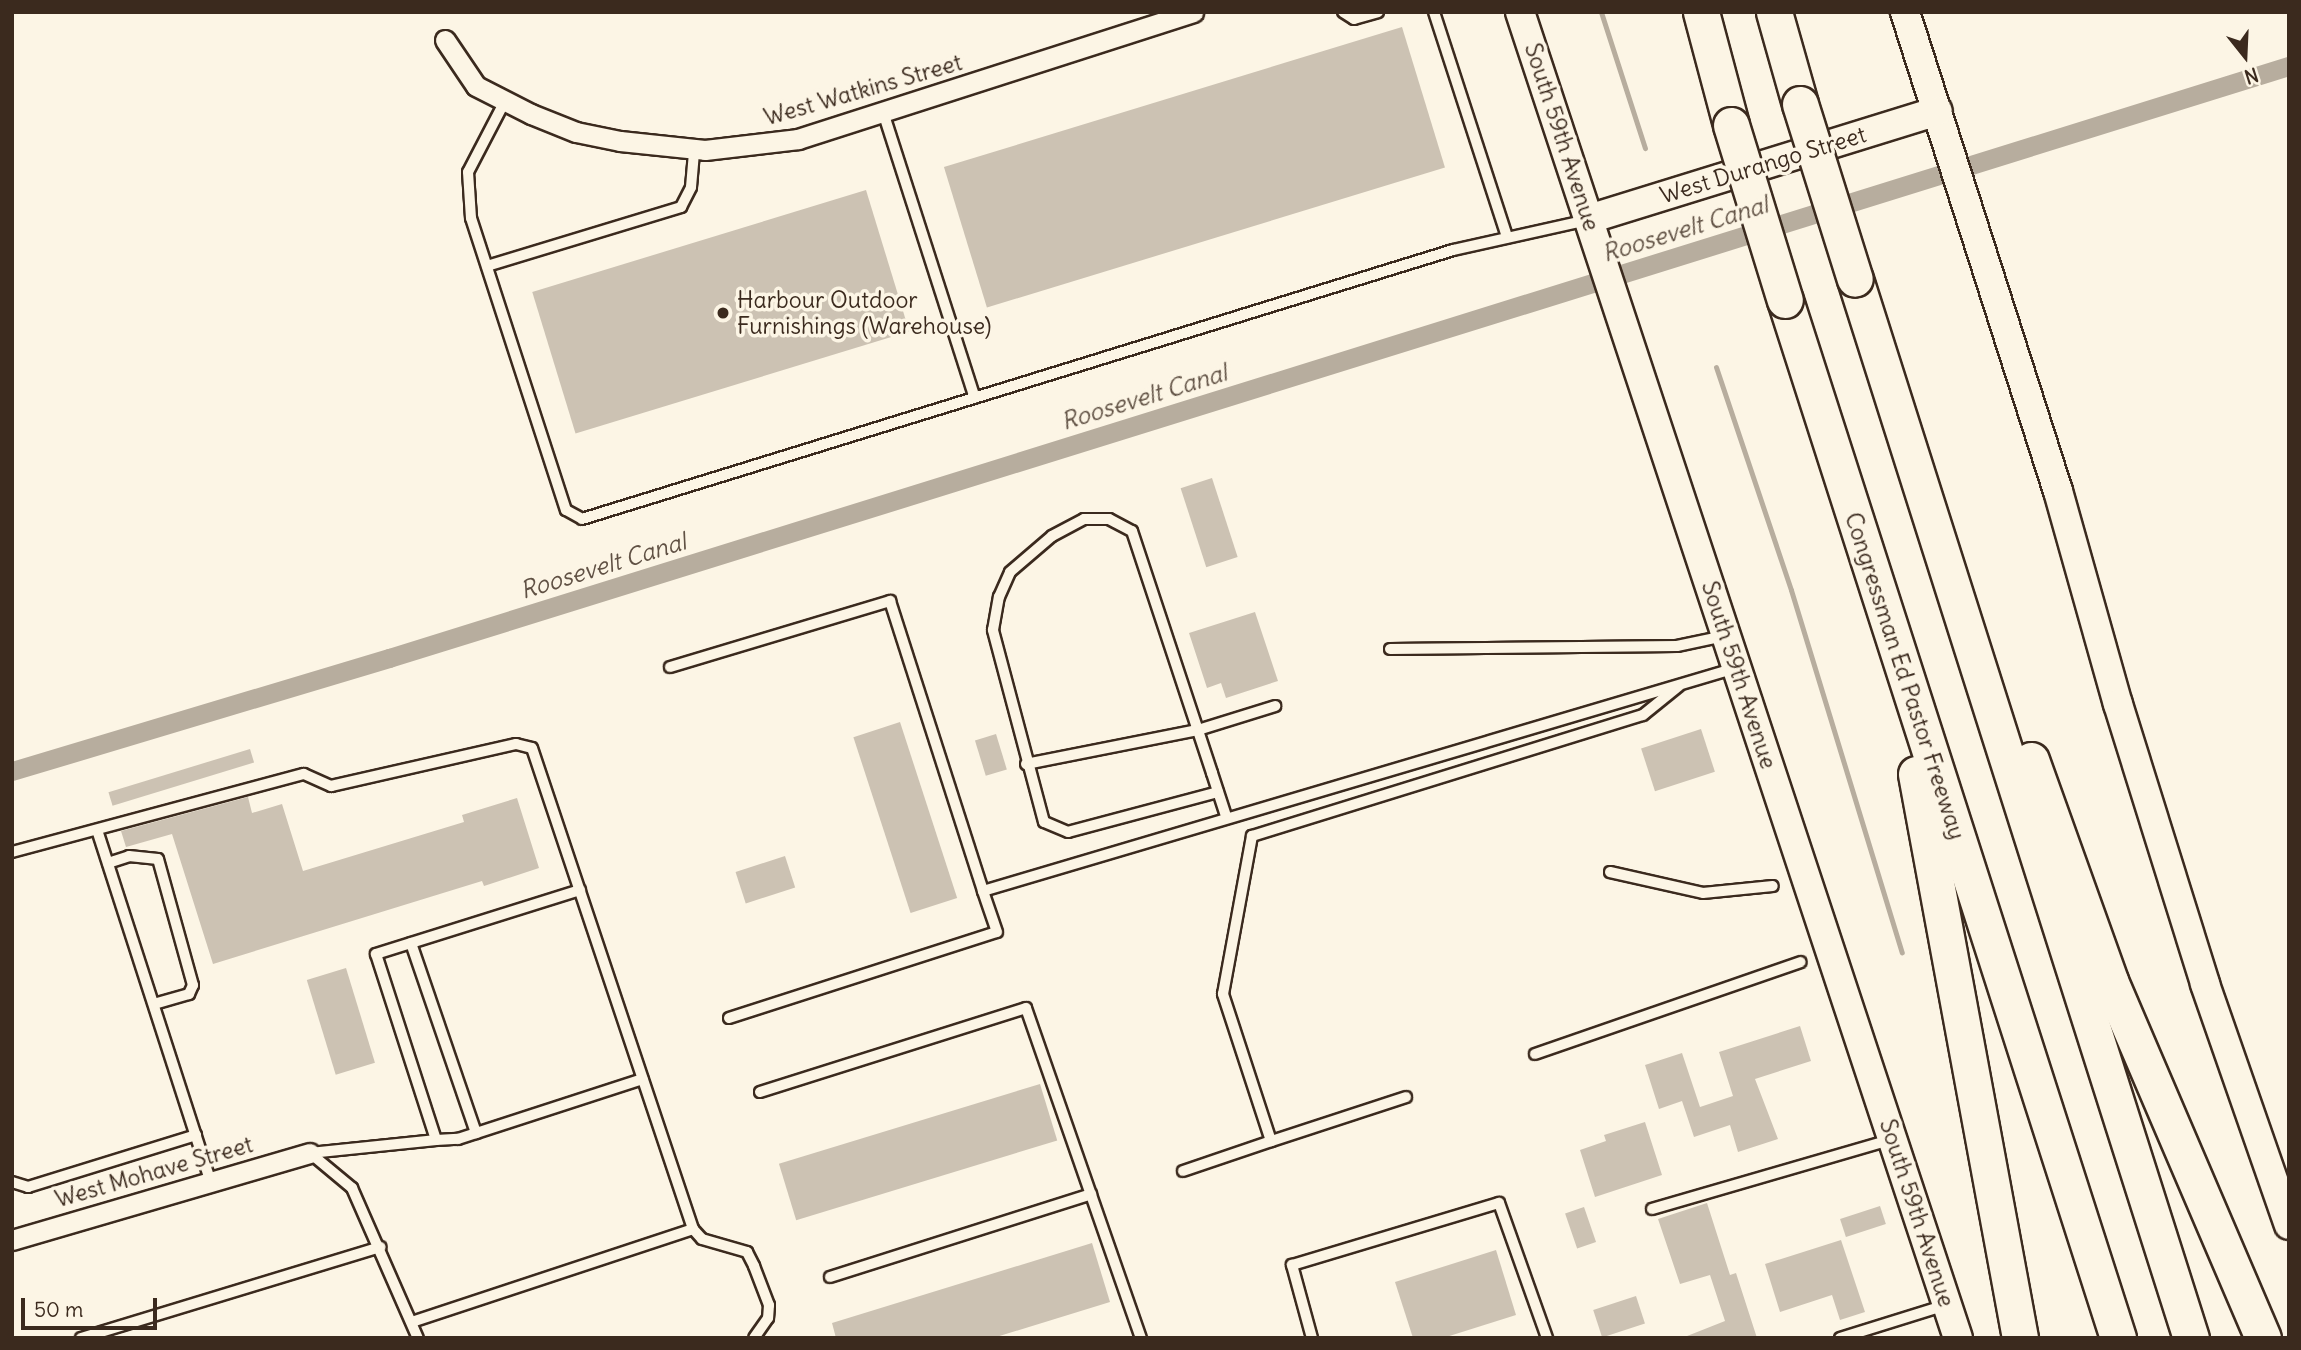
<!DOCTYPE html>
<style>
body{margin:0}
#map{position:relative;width:2301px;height:1350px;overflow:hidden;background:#fcf5e5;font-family:Delius,sans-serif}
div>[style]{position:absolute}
.stream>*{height:5px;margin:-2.5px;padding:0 2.5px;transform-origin:2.5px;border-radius:2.5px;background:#b7ad9e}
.canal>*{height:19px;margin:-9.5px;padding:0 9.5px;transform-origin:9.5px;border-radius:9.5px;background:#b7ad9e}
.building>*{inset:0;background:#ccc2b3;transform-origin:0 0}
.roads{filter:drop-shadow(2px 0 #3b2a1e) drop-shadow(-2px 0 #3b2a1e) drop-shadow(0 2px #3b2a1e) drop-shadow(0 -2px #3b2a1e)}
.lane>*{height:10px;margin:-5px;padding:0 5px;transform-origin:5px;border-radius:5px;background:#fcf5e5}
.street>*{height:19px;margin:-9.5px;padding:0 9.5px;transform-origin:9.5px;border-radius:9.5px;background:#fcf5e5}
.secondary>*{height:28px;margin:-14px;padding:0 14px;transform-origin:14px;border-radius:14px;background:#fcf5e5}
.highway>*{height:35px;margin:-17.5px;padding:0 17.5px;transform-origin:17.5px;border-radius:17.5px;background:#fcf5e5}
.bridges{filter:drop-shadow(2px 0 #3b2a1e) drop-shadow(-2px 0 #3b2a1e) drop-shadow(0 2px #3b2a1e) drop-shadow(0 -2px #3b2a1e)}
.highway-bridge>*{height:35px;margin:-17.5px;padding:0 17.5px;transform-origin:17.5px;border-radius:17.5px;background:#fcf5e5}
.dots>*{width:19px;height:19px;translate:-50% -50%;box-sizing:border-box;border:4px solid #fcf5e5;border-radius:50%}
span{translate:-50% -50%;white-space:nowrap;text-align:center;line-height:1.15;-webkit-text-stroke:7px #fcf5e5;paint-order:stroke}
.street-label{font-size:23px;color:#3b2a1e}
.poi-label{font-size:23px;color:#3b2a1e}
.left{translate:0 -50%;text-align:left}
.water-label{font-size:24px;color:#605144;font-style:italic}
.frame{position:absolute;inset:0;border:14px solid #3b2a1e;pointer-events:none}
.north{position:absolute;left:2210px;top:21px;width:70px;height:70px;-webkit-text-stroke:5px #fcf5e5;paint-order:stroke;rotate:162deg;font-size:19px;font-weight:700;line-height:28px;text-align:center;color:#3b2a1e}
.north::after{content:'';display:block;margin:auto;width:24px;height:32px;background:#3b2a1e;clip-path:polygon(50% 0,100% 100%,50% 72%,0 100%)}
.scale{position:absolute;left:21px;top:1298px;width:136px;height:32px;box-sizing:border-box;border:4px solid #3b2a1e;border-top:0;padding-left:9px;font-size:21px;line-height:24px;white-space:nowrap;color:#3b2a1e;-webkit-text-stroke:5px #fcf5e5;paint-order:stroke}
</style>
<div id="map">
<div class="stream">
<i style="left:1601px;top:12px;width:143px;rotate:72.1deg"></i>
<i style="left:1716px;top:367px;width:235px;rotate:71.4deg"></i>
<i style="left:1791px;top:590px;width:379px;rotate:73deg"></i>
</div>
<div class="canal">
<i style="left:12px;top:771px;width:394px;rotate:-16.7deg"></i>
<i style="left:389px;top:658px;width:1990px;rotate:-17.31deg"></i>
</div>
<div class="building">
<i style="left:1402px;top:27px;width:147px;height:479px;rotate:73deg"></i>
<i style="left:866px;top:190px;width:148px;height:349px;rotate:73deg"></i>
<i style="left:1212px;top:478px;width:83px;height:33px;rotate:72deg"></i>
<i style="clip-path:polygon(1255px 612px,1278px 681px,1226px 698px,1221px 683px,1207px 688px,1189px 633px)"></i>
<i style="left:900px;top:722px;width:185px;height:49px;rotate:72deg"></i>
<i style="left:1701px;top:729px;width:45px;height:63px;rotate:72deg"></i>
<i style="left:996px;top:734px;width:37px;height:22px;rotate:73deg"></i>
<i style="left:250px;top:749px;width:14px;height:148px;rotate:73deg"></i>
<i style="clip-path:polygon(248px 797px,252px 813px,282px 804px,303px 871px,464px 822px,462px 815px,517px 798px,539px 868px,484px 886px,482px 881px,213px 964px,172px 834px,126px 847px,121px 831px)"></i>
<i style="left:785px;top:856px;width:33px;height:52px;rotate:72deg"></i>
<i style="left:346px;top:968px;width:99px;height:41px;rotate:73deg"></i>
<i style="clip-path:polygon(1800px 1026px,1811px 1061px,1755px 1079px,1778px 1139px,1738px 1152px,1730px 1125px,1694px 1137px,1682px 1101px,1659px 1109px,1645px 1065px,1682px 1053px,1700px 1107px,1733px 1096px,1719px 1052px)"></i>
<i style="left:1040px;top:1084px;width:59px;height:273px;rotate:73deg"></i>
<i style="clip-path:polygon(1645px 1122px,1662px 1175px,1595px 1197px,1580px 1150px,1606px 1141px,1604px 1135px)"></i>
<i style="clip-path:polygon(1707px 1203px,1730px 1275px,1736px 1273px,1757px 1338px,1682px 1338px,1725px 1321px,1710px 1275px,1680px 1284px,1658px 1219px)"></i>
<i style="left:1880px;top:1206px;width:19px;height:42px;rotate:72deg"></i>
<i style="left:1584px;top:1207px;width:37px;height:20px;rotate:71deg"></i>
<i style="clip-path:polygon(1841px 1240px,1865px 1312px,1840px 1320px,1832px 1295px,1780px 1312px,1765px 1264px)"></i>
<i style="clip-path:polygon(1092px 1243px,1110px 1302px,993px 1338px,836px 1338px,832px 1323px)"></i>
<i style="clip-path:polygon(1496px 1250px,1516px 1315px,1443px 1338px,1413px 1338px,1395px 1282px)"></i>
<i style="left:1636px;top:1296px;width:29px;height:45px;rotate:72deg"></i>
</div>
<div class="roads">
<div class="lane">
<i style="left:1343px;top:12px;width:13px;rotate:32deg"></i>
<i style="left:1354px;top:19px;width:25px;rotate:-16deg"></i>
<i style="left:1434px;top:12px;width:237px;rotate:72deg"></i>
<i style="left:505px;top:101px;width:80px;rotate:117.5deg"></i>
<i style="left:468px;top:172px;width:46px;rotate:86.3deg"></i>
<i style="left:471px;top:218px;width:307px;rotate:72deg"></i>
<i style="left:566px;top:510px;width:18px;rotate:29deg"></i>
<i style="left:582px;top:519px;width:912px;rotate:-17.16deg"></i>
<i style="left:1453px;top:250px;width:137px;rotate:-12.6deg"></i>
<i style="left:883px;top:112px;width:300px;rotate:72.2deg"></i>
<i style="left:487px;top:266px;width:203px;rotate:-16.9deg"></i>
<i style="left:681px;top:207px;width:22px;rotate:-63deg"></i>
<i style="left:691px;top:187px;width:38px;rotate:-85deg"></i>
<i style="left:1390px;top:649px;width:287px;rotate:-0.6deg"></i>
<i style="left:1677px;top:646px;width:49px;rotate:-11.8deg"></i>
<i style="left:670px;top:667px;width:230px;rotate:-16.7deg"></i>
<i style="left:890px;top:601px;width:305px;rotate:72.2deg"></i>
<i style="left:983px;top:891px;width:785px;rotate:-16.5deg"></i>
<i style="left:1026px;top:764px;width:175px;rotate:-11.2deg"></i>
<i style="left:1198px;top:730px;width:81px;rotate:-17.3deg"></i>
<i style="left:1218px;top:792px;width:155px;rotate:165.1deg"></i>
<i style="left:1068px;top:832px;width:26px;rotate:-157deg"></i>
<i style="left:1044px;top:822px;width:199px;rotate:-104.9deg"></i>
<i style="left:993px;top:630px;width:34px;rotate:-80deg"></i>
<i style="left:999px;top:597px;width:27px;rotate:-66deg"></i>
<i style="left:1010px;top:572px;width:55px;rotate:-40.6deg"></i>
<i style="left:1052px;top:536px;width:36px;rotate:-28deg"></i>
<i style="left:1084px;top:519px;width:25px"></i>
<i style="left:1109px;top:519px;width:26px;rotate:28deg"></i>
<i style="left:1132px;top:531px;width:255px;rotate:71.7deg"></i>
<i style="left:1212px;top:773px;width:45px;rotate:72deg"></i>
<i style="left:98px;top:833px;width:365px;rotate:72.1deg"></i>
<i style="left:12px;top:852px;width:302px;rotate:-15deg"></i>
<i style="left:304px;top:774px;width:30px;rotate:24deg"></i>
<i style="left:331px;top:786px;width:190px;rotate:-12.8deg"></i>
<i style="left:516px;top:744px;width:16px;rotate:14deg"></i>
<i style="left:532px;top:748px;width:507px;rotate:71.49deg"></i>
<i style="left:693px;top:1229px;width:13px;rotate:48deg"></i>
<i style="left:702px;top:1239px;width:47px;rotate:16.1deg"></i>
<i style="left:747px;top:1252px;width:16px;rotate:63deg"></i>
<i style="left:754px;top:1266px;width:42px;rotate:69deg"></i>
<i style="left:769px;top:1305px;width:13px;rotate:94deg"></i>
<i style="left:768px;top:1318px;width:24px;rotate:125deg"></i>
<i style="left:108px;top:863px;width:22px;rotate:-18deg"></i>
<i style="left:129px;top:856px;width:29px;rotate:6deg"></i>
<i style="left:158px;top:859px;width:131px;rotate:74.5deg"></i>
<i style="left:193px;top:985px;width:10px;rotate:114deg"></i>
<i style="left:189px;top:994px;width:36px;rotate:164deg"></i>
<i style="left:1610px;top:872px;width:95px;rotate:12.7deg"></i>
<i style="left:1703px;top:893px;width:70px;rotate:-5.7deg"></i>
<i style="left:580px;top:890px;width:214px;rotate:162.6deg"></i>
<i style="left:376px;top:954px;width:195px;rotate:72.1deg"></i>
<i style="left:436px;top:1140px;width:22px;rotate:-3deg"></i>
<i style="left:458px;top:1139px;width:194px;rotate:-18deg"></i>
<i style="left:411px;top:943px;width:201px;rotate:71.1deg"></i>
<i style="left:729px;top:1018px;width:281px;rotate:-17.8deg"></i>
<i style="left:997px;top:932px;width:43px;rotate:-108.9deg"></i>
<i style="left:1535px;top:1054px;width:281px;rotate:-19.1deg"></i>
<i style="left:760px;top:1092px;width:279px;rotate:-17.5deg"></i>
<i style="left:1026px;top:1008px;width:349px;rotate:70.8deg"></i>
<i style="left:1406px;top:1097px;width:142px;rotate:161.9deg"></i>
<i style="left:1271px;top:1141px;width:155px;rotate:-108.1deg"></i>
<i style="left:1223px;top:994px;width:161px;rotate:-79.6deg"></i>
<i style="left:1252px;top:836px;width:409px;rotate:-17.2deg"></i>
<i style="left:1643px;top:715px;width:46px;rotate:-38.9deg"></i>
<i style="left:310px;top:1153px;width:55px;rotate:39.8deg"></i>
<i style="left:352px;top:1188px;width:164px;rotate:66.3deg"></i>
<i style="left:310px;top:1153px;width:127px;rotate:-5.9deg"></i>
<i style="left:1183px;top:1171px;width:93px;rotate:-18.8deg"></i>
<i style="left:12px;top:1182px;width:17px;rotate:17deg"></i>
<i style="left:28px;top:1187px;width:176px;rotate:-17.2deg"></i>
<i style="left:1652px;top:1209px;width:247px;rotate:-16.2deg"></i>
<i style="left:830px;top:1277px;width:274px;rotate:-17.6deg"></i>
<i style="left:412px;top:1322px;width:296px;rotate:-18.3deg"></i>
<i style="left:81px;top:1338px;width:313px;rotate:-16.9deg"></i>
<i style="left:1312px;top:1338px;width:76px;rotate:-105.3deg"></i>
<i style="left:1292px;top:1265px;width:216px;rotate:-16.7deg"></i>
<i style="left:1499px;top:1203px;width:143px;rotate:70.4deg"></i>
<i style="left:1840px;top:1338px;width:111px;rotate:-17.3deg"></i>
</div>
<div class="street">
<i style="left:445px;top:40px;width:55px;rotate:56deg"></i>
<i style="left:476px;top:86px;width:62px;rotate:27deg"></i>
<i style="left:531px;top:114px;width:48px;rotate:21.8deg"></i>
<i style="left:576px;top:132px;width:45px;rotate:11.6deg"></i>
<i style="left:620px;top:141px;width:85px;rotate:6deg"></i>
<i style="left:705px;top:150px;width:94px;rotate:-6.7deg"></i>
<i style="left:798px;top:139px;width:415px;rotate:-17.8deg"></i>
<i style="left:12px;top:1240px;width:310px;rotate:-16.3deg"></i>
</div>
<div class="secondary">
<i style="left:1520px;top:12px;width:1396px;rotate:71.72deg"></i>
<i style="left:1905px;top:12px;width:503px;rotate:72.29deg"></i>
<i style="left:2058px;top:491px;width:221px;rotate:74.3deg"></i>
<i style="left:2118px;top:704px;width:293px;rotate:72.7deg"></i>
<i style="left:2205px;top:984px;width:255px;rotate:70.8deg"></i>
<i style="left:1589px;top:219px;width:365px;rotate:-17.2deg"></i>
</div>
<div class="highway">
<i style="left:1701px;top:12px;width:117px;rotate:75.1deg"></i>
<i style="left:1774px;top:12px;width:96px;rotate:74.2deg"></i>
<i style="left:1855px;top:279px;width:1111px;rotate:72.4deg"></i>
<i style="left:1785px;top:300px;width:1090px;rotate:72.21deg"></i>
<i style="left:2031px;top:760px;width:235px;rotate:70.3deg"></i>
<i style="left:2110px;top:981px;width:388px;rotate:66.8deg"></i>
<i style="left:1916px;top:774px;width:574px;rotate:79.55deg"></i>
</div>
</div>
<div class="bridges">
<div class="highway-bridge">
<i style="left:1800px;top:104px;width:183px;rotate:72.6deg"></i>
<i style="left:1731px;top:125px;width:183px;rotate:72.9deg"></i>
</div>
</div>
<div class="dots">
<i style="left:723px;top:313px;background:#3b2a1e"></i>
</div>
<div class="street-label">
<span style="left:863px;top:90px;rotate:-16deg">West Watkins Street</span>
<span style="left:1562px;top:137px;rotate:72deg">South 59th Avenue</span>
<span style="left:1763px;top:165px;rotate:-17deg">West Durango Street</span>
<span style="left:1739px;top:675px;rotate:72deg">South 59th Avenue</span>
<span style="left:1905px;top:676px;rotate:72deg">Congressman Ed Pastor Freeway</span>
<span style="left:154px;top:1172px;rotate:-16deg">West Mohave Street</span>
<span style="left:1917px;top:1213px;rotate:72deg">South 59th Avenue</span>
</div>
<div class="poi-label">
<span class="left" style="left:737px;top:313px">Harbour Outdoor<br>Furnishings (Warehouse)</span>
</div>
<div class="water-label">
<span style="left:1685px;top:229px;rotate:-17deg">Roosevelt Canal</span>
<span style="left:1144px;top:397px;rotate:-17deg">Roosevelt Canal</span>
<span style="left:603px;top:566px;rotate:-17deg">Roosevelt Canal</span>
</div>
<div class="frame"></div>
<div class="north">N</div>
<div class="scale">50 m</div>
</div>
